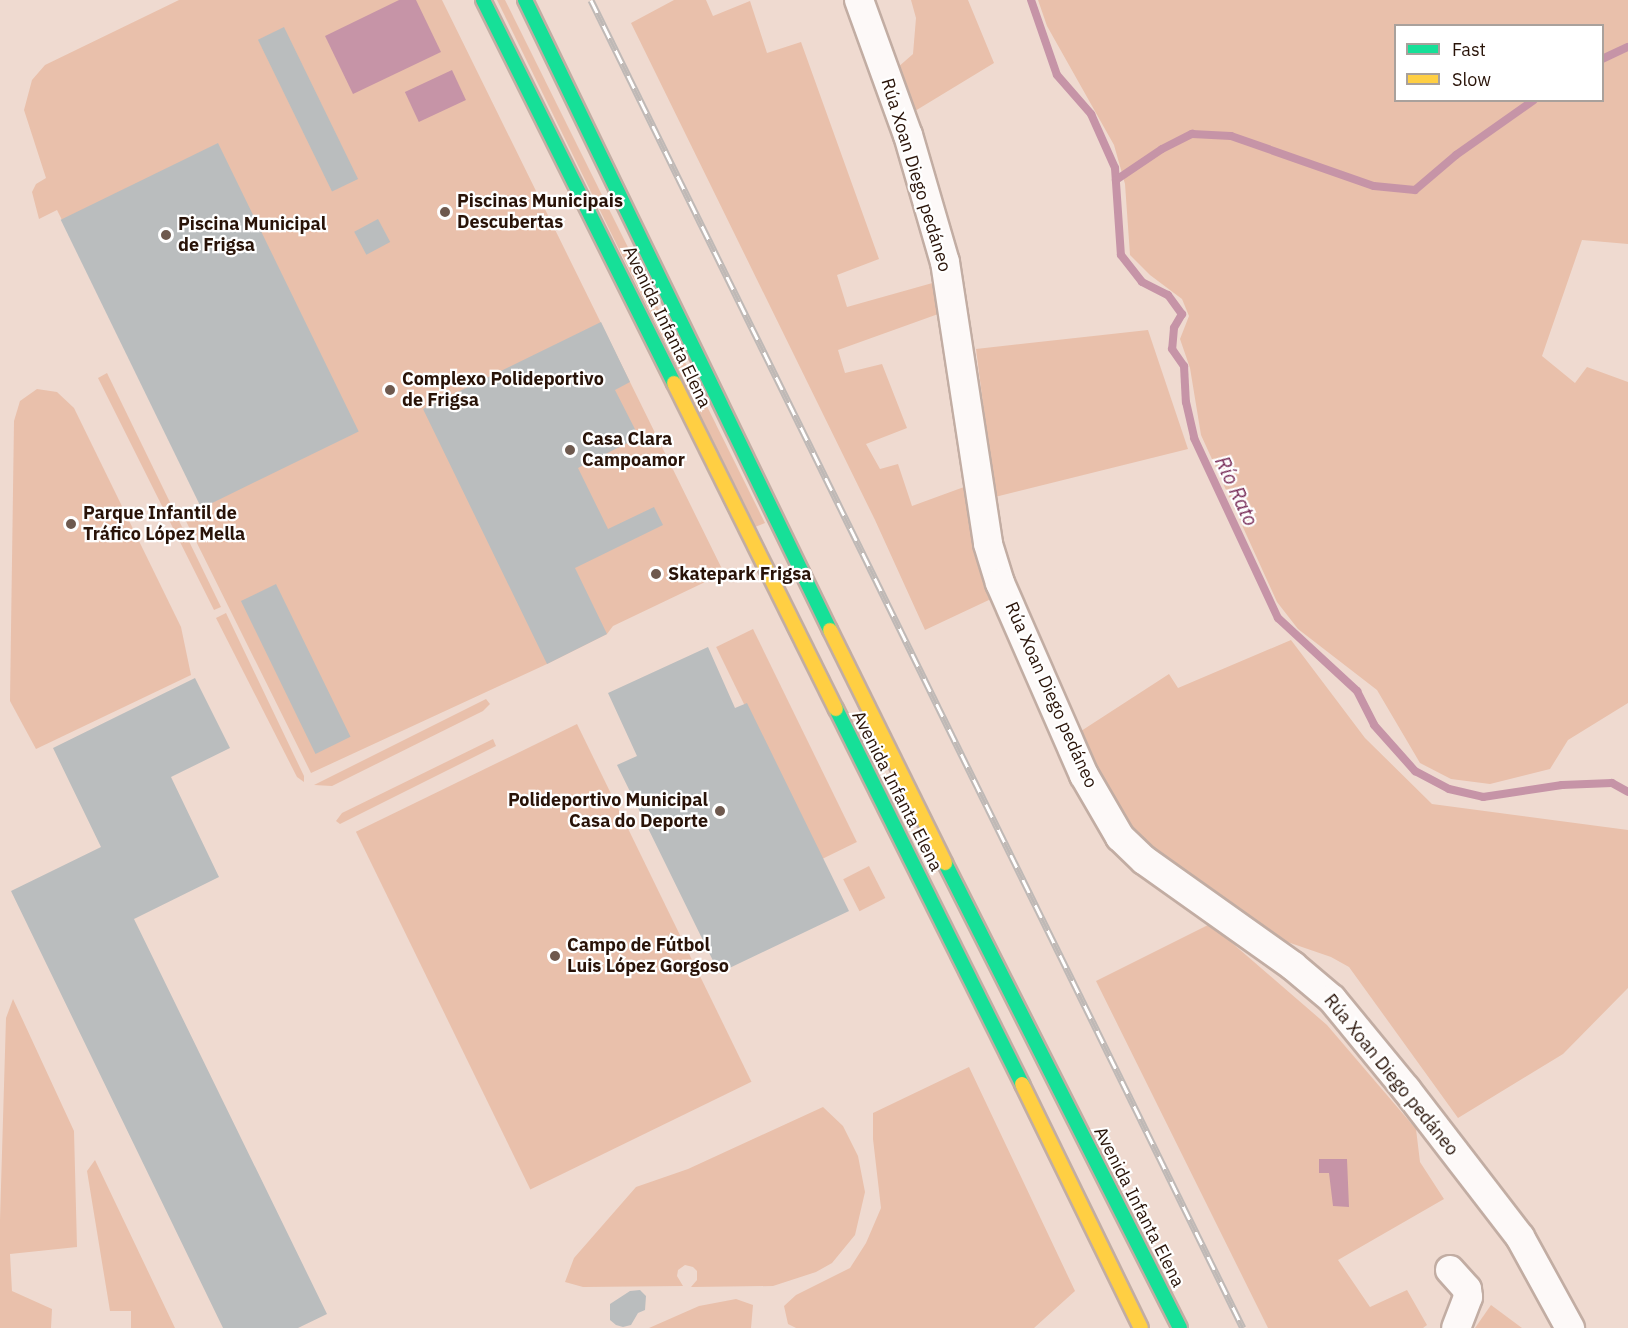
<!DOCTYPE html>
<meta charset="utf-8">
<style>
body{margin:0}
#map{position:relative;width:1628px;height:1328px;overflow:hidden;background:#efdad0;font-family:"IBM Plex Sans",sans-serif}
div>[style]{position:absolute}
.green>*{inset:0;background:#e9c0ab;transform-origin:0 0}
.water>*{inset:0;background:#c694a7;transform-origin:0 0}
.stream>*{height:8px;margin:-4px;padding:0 4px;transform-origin:4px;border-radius:4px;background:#c694a7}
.building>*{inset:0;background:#babdbe;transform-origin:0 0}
.roads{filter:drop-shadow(2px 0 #c2ada3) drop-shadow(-2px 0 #c2ada3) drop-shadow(0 2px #c2ada3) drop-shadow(0 -2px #c2ada3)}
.street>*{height:28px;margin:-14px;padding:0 14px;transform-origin:14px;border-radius:14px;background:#fdf9f8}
.fast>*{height:14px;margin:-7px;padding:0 7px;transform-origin:7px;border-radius:7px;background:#16e098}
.slow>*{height:14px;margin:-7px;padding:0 7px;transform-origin:7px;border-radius:7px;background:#ffcf43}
.rail>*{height:7px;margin-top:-3.5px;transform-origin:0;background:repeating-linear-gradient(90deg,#fff 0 14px,#bfb9b6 0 28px);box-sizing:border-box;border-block:2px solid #bfb9b6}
.dots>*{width:16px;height:16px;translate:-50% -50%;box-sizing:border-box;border:3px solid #fff;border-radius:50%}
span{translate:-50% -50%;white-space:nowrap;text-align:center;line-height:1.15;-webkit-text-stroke:4.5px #fff;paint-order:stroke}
.street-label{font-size:18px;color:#291308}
.poi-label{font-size:18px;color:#291308;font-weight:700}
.left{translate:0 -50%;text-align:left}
.right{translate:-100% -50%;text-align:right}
.water-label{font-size:20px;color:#762a56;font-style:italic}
.legend{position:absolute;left:1394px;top:24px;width:210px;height:78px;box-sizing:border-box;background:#fff;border:2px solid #a9a19c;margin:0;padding:8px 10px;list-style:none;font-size:18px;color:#291308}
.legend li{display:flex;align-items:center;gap:12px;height:30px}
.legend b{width:30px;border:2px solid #a9a19c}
</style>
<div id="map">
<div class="green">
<i style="clip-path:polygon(179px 0,442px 0,724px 573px,613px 626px,607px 634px,547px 664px,311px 773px,183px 515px,203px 504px,57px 210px,39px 219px,32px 192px,36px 184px,46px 178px,24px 110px,32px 80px,45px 65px)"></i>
<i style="clip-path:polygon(497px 0,505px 0,765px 523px,755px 527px)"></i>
<i style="clip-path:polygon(674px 0,706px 0,713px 16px,750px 1px,767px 53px,801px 42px,879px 259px,837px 275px,847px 307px,936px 282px,941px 313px,838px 350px,845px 373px,882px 364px,907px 428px,866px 444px,880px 469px,898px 464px,912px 506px,964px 487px,991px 599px,925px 630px,875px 520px,631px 23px)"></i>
<i style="clip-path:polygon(911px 0,968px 0,994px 63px,915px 111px,897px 68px,913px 54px,916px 18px)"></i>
<i style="clip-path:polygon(evenodd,1038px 0,1628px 0,1628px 244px,1582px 240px,1542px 356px,1575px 383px,1587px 367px,1628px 382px,1628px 703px,1568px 740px,1550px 769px,1490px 784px,1451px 779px,1420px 763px,1377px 690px,1298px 629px,1277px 602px,1201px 435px,1190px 368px,1180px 339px,1189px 316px,1182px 299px,1150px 275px,1130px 255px,1125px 184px,1114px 145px,1047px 26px,1038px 0,1396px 26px,1602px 26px,1602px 100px,1396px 100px,1396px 26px)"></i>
<i style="clip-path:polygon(1148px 330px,1188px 449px,995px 497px,976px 349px)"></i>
<i style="clip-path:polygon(107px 373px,221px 607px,214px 610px,98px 378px)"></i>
<i style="clip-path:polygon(37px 389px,57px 392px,74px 408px,181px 627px,191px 675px,36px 749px,10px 701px,14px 421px,20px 401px)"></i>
<i style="clip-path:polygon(226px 613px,304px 776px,304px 782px,297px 777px,216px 618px)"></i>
<i style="left:753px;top:629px;width:237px;height:41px;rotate:64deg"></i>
<i style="clip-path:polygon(1291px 640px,1365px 738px,1432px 804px,1628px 830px,1628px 988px,1563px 1054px,1458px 1118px,1349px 967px,1331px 957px,1267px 935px,1142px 841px,1106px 795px,1078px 733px,1169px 674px,1178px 688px)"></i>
<i style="clip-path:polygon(486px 699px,490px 704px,483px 711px,332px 786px,314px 785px)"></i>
<i style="left:577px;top:724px;width:398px;height:246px;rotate:64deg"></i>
<i style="clip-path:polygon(493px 739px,496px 746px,340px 824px,336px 821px,342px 813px)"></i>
<i style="left:869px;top:866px;width:36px;height:29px;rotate:63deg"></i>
<i style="clip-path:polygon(1210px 924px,1327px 1025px,1416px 1129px,1420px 1162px,1444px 1199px,1338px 1260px,1370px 1307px,1407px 1290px,1427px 1325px,1423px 1328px,1268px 1328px,1096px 981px)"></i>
<i style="clip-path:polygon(13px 999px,74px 1131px,77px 1247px,10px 1254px,12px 1291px,52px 1309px,51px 1328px,0 1328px,0 1220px,6px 1018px)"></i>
<i style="clip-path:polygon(969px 1067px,1075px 1291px,1034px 1328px,796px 1328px,788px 1324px,784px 1306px,796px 1295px,850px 1268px,866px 1243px,881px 1208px,873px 1139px,873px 1113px)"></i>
<i style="clip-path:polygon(823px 1107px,843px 1126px,858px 1156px,865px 1192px,855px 1235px,832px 1263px,816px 1272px,773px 1286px,691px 1287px,697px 1280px,697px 1271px,693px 1267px,685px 1265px,678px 1270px,677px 1276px,683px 1286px,583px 1287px,565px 1282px,574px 1258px,636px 1187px,688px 1169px)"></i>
<i style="clip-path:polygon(95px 1160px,175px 1328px,131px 1328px,131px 1311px,110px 1311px,87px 1171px)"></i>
<i style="clip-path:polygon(736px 1299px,753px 1305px,751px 1328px,649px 1328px,699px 1306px)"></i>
<i style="clip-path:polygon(1491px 1305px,1522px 1328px,1475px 1328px)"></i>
</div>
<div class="water">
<i style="clip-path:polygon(399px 0,416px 0,441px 52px,353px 94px,325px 36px)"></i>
<i style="left:452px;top:70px;width:33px;height:52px;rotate:65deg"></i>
<i style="clip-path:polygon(1319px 1159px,1347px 1159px,1349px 1207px,1333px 1206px,1329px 1173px,1319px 1173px)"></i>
</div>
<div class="stream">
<i style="left:1031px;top:0;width:79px;rotate:70.9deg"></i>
<i style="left:1057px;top:75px;width:52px;rotate:48.9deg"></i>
<i style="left:1091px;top:114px;width:59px;rotate:66deg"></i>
<i style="left:1115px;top:168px;width:87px;rotate:86.1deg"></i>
<i style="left:1121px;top:255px;width:34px;rotate:52deg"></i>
<i style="left:1142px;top:282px;width:29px;rotate:27deg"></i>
<i style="left:1168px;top:295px;width:24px;rotate:54deg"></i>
<i style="left:1182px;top:314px;width:16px;rotate:120deg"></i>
<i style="left:1174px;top:328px;width:21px;rotate:95deg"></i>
<i style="left:1172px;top:349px;width:21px;rotate:55deg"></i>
<i style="left:1184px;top:366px;width:36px;rotate:87deg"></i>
<i style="left:1186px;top:402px;width:37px;rotate:77deg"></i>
<i style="left:1194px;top:438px;width:199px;rotate:65deg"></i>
<i style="left:1278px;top:618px;width:108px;rotate:42.7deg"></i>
<i style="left:1357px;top:691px;width:38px;rotate:63deg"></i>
<i style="left:1374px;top:725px;width:62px;rotate:48.3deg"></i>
<i style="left:1415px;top:771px;width:38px;rotate:28deg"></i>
<i style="left:1449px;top:789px;width:35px;rotate:13deg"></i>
<i style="left:1483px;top:797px;width:80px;rotate:-8.6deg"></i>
<i style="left:1562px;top:785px;width:50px;rotate:-2.3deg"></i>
<i style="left:1612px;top:783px;width:18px;rotate:29deg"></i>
<i style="left:1602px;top:59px;width:29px;rotate:-25deg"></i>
<i style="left:1116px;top:180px;width:55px;rotate:-34deg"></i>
<i style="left:1162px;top:149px;width:34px;rotate:-27deg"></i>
<i style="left:1192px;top:134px;width:39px;rotate:3deg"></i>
<i style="left:1231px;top:136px;width:151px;rotate:19.3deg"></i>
<i style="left:1374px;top:186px;width:41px;rotate:5.6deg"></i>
<i style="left:1415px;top:190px;width:54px;rotate:-40.5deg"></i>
<i style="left:1456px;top:155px;width:95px;rotate:-35.2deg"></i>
</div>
<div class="building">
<i style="left:284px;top:27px;width:169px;height:29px;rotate:64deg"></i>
<i style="left:218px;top:143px;width:321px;height:175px;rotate:64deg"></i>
<i style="left:378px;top:219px;width:26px;height:27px;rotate:62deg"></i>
<i style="clip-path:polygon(601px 322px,630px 382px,615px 390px,639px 437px,578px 468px,608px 529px,654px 507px,663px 525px,575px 568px,607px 634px,547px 664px,423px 409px)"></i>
<i style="left:276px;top:584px;width:170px;height:39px;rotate:64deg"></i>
<i style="clip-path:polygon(708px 647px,735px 708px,747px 703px,849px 911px,719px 973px,617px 765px,637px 756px,608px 693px)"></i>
<i style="clip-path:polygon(195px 678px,230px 748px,171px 777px,219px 877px,134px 919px,327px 1314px,298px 1328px,223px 1328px,11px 891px,101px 847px,53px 748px)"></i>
<i style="clip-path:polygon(640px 1290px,646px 1296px,645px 1310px,638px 1313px,631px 1325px,623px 1327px,616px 1325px,610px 1320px,610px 1304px,630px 1291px)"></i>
</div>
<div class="roads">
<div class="street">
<i style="left:859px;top:0;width:144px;rotate:70.1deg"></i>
<i style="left:908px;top:135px;width:132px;rotate:73.8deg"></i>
<i style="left:945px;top:262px;width:285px;rotate:81.3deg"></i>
<i style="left:988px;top:544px;width:41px;rotate:72.9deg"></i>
<i style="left:1000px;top:583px;width:210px;rotate:66.4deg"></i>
<i style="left:1084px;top:775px;width:72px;rotate:59.9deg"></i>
<i style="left:1120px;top:837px;width:33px;rotate:44deg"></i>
<i style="left:1144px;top:860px;width:183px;rotate:35.4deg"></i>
<i style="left:1293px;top:966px;width:51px;rotate:40.2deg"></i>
<i style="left:1332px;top:999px;width:117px;rotate:50.6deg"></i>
<i style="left:1406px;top:1089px;width:187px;rotate:52.4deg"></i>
<i style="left:1520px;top:1237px;width:104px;rotate:61.2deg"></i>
<i style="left:1450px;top:1270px;width:25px;rotate:48deg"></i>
<i style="left:1467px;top:1289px;width:8px;rotate:83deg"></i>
<i style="left:1468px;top:1297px;width:33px;rotate:111deg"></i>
</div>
<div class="fast">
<i style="left:483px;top:0;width:428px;rotate:63.5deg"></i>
<i style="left:525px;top:0;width:700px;rotate:64.17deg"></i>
<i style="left:836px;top:709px;width:419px;rotate:63.6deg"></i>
<i style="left:945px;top:863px;width:521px;rotate:63.19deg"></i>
</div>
<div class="slow">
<i style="left:674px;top:383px;width:364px;rotate:63.6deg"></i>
<i style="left:830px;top:630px;width:260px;rotate:63.7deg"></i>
<i style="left:1022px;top:1084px;width:271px;rotate:64deg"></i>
</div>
</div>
<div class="rail">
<i style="left:591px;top:0;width:1479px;rotate:63.85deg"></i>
</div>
<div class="dots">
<i style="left:445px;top:212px;background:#6e594e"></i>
<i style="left:166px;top:235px;background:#6e594e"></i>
<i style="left:390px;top:390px;background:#6e594e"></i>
<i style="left:570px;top:450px;background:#6e594e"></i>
<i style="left:71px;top:524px;background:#6e594e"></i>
<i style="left:656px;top:574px;background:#6e594e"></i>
<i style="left:720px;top:811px;background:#6e594e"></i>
<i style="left:555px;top:956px;background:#6e594e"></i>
</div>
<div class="street-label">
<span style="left:916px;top:175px;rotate:73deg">Rúa Xoan Diego pedáneo</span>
<span style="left:667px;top:327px;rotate:64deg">Avenida Infanta Elena</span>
<span style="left:1051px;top:695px;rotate:66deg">Rúa Xoan Diego pedáneo</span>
<span style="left:897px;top:791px;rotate:63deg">Avenida Infanta Elena</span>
<span style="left:1391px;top:1075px;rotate:51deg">Rúa Xoan Diego pedáneo</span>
<span style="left:1139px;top:1207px;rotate:63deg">Avenida Infanta Elena</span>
</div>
<div class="poi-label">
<span class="left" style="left:457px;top:212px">Piscinas Municipais<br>Descubertas</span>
<span class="left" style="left:178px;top:235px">Piscina Municipal<br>de Frigsa</span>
<span class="left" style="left:402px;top:390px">Complexo Polideportivo<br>de Frigsa</span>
<span class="left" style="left:582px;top:450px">Casa Clara<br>Campoamor</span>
<span class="left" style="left:83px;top:524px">Parque Infantil de<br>Tráfico López Mella</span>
<span class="left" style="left:668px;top:574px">Skatepark Frigsa</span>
<span class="right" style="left:708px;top:811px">Polideportivo Municipal<br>Casa do Deporte</span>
<span class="left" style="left:567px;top:956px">Campo de Fútbol<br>Luis López Gorgoso</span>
</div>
<div class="water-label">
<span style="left:1237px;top:491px;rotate:65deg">Río Rato</span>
</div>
<ul class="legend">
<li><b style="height:8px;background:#16e098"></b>Fast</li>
<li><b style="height:8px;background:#ffcf43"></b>Slow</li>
</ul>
</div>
